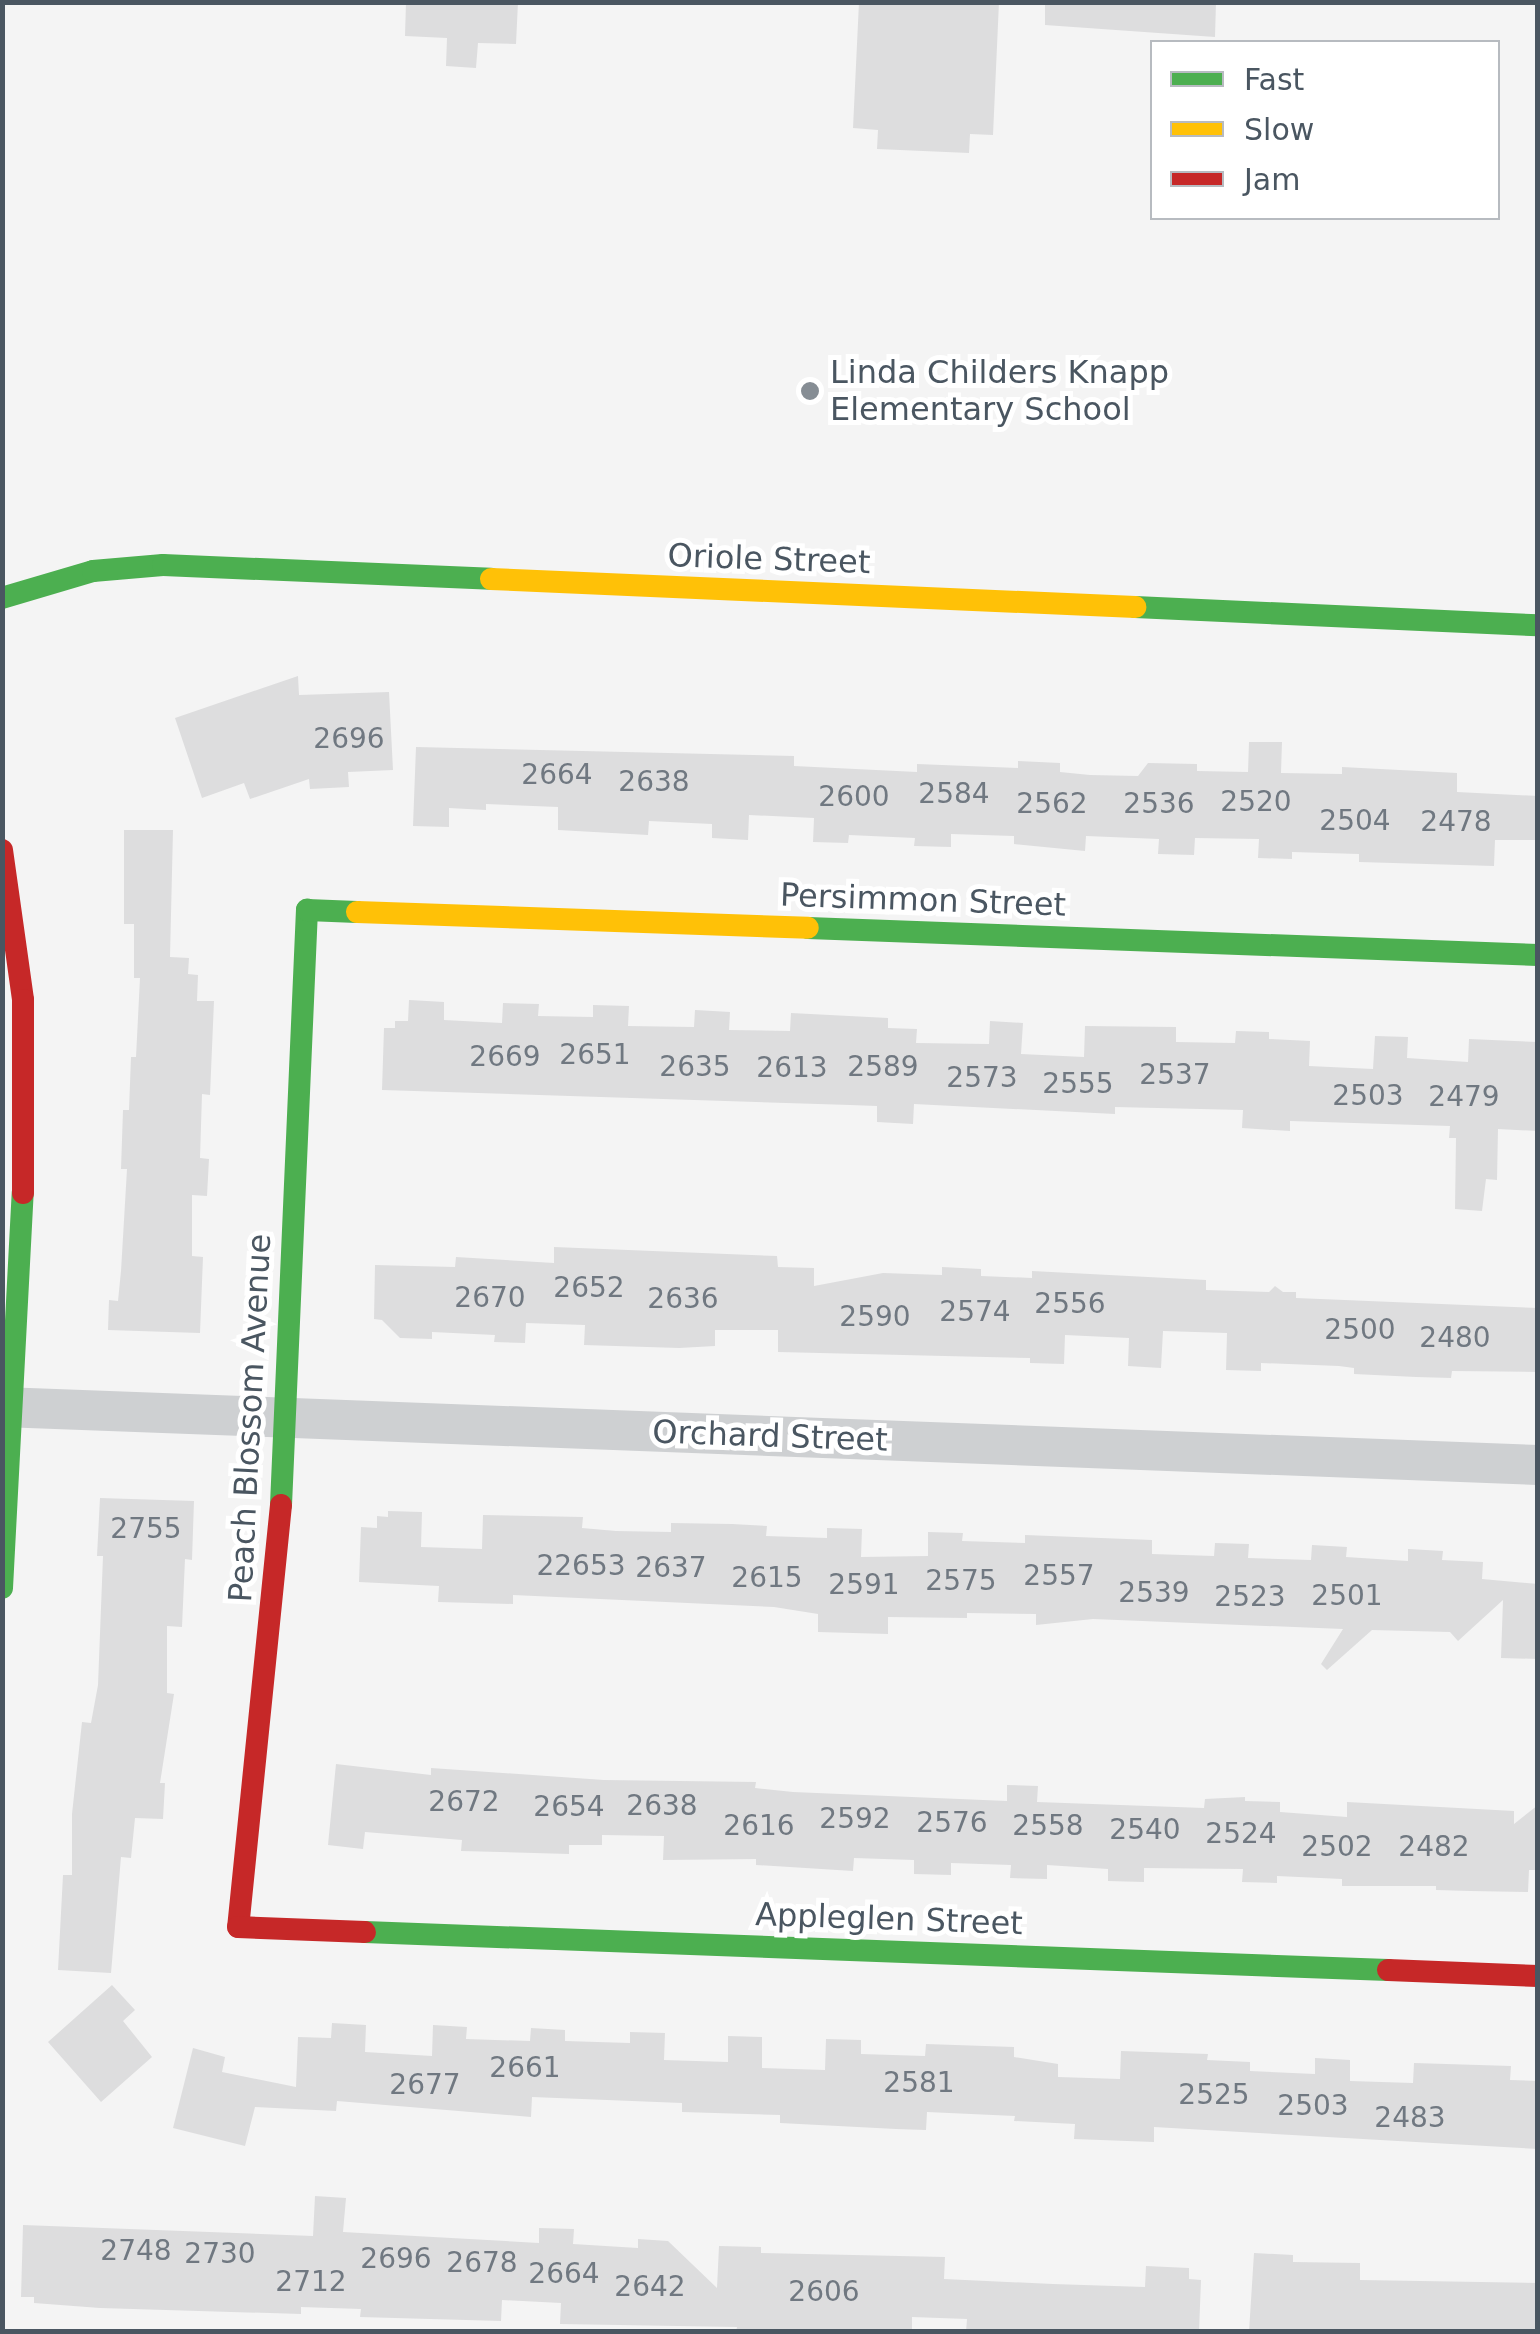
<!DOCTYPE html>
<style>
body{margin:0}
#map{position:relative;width:1540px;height:2334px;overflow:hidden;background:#f4f4f4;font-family:"DejaVu Sans",sans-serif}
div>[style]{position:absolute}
.building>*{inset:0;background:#ddddde}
.street>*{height:40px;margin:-20px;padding:0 20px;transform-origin:20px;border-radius:20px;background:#ced0d2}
.fast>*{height:22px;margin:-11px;padding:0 11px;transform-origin:11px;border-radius:11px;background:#4caf50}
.slow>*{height:22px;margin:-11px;padding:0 11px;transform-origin:11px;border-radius:11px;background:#ffc107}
.jam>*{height:22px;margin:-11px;padding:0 11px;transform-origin:11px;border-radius:11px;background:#c62828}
.dots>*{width:28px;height:28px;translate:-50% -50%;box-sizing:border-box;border:5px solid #fff;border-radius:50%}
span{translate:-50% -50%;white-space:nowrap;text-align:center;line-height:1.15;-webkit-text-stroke:10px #fff;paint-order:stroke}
.number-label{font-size:28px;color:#707881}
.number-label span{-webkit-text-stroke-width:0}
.poi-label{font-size:32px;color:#4a5661}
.left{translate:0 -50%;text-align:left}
.street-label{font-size:32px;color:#4a5661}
.frame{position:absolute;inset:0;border:5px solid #4a5661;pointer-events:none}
.legend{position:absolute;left:1150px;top:40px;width:350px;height:180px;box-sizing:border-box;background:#fff;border:2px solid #b7bbc0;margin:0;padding:12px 18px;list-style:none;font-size:30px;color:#4a5661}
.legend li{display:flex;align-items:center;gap:20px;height:50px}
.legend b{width:50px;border:2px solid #b7bbc0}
</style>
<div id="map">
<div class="building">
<i style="clip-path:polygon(406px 2px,518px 2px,516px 44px,478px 43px,476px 68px,446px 66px,447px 38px,405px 36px)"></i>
<i style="clip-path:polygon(859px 2px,999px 2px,993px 135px,970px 134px,969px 153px,877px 149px,878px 130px,853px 128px)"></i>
<i style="clip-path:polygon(1045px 2px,1216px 2px,1215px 37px,1045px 25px)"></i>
<i style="clip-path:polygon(298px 676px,299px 695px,389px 692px,393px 770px,348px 772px,349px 787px,310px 789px,309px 779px,250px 799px,244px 783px,202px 798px,175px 718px)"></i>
<i style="clip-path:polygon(1249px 742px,1282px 742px,1281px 773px,1342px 774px,1342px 767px,1457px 773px,1457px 792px,1538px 796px,1538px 840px,1495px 840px,1494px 866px,1359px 862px,1359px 854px,1292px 852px,1292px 859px,1258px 858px,1259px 839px,1195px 838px,1194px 855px,1158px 854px,1159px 839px,1086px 836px,1085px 851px,1014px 844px,1014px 836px,951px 834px,951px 847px,914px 846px,915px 838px,849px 835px,848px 843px,813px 842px,814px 818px,749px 815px,748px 840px,712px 838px,712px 824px,649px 821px,648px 835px,558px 830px,558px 807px,486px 804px,486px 810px,449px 808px,449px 827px,413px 826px,416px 747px,794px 756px,794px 766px,917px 772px,917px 764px,1018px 768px,1018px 761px,1060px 763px,1060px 772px,1090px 775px,1138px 776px,1148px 763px,1197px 764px,1197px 771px,1248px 772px)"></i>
<i style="clip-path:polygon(124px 830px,173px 830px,170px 957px,189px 958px,188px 974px,198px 975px,197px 1001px,214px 1001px,210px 1095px,202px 1094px,200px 1158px,209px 1159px,207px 1196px,192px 1195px,192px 1256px,203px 1257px,200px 1333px,108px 1330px,109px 1300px,118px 1301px,121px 1271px,127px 1169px,121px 1169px,123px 1110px,129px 1110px,131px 1057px,136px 1057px,140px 978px,134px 978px,134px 924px,124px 924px)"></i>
<i style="clip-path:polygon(409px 1000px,444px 1002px,444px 1020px,502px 1023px,503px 1003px,539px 1004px,538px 1016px,593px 1017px,593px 1005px,629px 1006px,628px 1026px,694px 1027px,695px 1010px,730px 1012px,729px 1030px,790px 1031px,791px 1013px,888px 1018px,888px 1028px,917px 1029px,916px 1043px,989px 1044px,990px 1021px,1023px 1023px,1021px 1054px,1084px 1057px,1085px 1026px,1176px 1027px,1176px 1042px,1235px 1043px,1236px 1031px,1269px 1032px,1269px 1039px,1310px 1041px,1309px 1066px,1373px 1069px,1375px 1036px,1408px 1037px,1407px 1058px,1468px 1062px,1469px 1039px,1538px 1042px,1538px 1131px,1498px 1129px,1497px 1180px,1486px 1179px,1482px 1211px,1455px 1209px,1456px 1138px,1449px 1138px,1450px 1126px,1290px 1121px,1290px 1131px,1242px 1128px,1243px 1110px,1115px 1107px,1115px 1114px,914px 1104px,913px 1124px,877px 1122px,877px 1106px,850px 1105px,382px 1090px,384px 1028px,395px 1028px,395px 1021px,408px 1021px)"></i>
<i style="clip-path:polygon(554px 1247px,777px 1256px,778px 1267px,814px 1268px,814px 1286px,883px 1273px,942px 1275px,942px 1267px,981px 1269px,981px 1276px,1032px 1278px,1032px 1271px,1206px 1280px,1206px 1290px,1269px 1292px,1275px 1286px,1283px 1292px,1296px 1292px,1296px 1298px,1538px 1308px,1538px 1372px,1452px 1371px,1451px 1378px,1416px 1377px,1354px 1374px,1354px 1368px,1339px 1366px,1261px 1363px,1261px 1371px,1226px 1370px,1227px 1333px,1163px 1331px,1161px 1368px,1128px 1366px,1129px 1338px,1065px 1335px,1064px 1364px,1030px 1363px,1030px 1358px,778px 1352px,778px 1330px,715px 1330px,715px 1346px,679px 1348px,584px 1345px,585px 1325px,526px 1323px,525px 1343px,494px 1342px,495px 1335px,432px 1332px,432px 1339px,400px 1338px,382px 1320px,374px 1319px,375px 1265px,455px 1267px,456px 1257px,554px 1263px)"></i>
<i style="clip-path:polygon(100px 1498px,194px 1501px,192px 1560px,185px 1559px,182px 1627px,167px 1626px,167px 1693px,174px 1694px,160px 1783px,165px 1783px,163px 1819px,135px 1818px,131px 1858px,121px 1857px,111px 1973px,58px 1970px,63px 1875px,72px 1875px,72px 1814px,82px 1722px,91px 1723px,98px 1685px,103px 1556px,97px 1556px)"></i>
<i style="clip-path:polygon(388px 1511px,422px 1512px,421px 1547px,482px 1549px,483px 1515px,583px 1517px,582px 1528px,616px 1531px,671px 1532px,671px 1523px,732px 1524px,767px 1526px,766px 1536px,827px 1538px,827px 1528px,862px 1529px,861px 1557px,928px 1556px,928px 1532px,963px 1533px,962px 1541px,1025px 1543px,1025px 1535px,1152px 1540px,1152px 1554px,1214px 1556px,1215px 1543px,1249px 1544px,1248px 1558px,1311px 1560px,1312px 1545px,1347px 1547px,1346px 1557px,1408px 1561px,1408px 1549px,1443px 1551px,1442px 1560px,1483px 1562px,1482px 1579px,1538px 1584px,1538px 1659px,1501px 1658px,1503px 1600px,1458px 1641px,1450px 1632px,1372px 1630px,1327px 1670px,1321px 1664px,1343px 1629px,1093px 1619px,1036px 1625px,1036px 1614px,967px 1613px,967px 1618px,888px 1617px,888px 1634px,818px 1632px,818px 1614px,774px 1607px,513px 1595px,513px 1604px,438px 1602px,439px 1586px,359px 1582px,361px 1527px,377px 1528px,377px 1516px,388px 1517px)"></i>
<i style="clip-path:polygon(336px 1764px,431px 1775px,431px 1768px,604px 1780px,756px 1782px,755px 1788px,793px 1792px,1007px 1801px,1007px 1785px,1038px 1786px,1037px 1802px,1204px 1808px,1205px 1799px,1245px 1797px,1245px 1801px,1280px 1802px,1280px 1812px,1347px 1817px,1347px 1802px,1514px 1811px,1514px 1824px,1538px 1805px,1538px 1870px,1529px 1870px,1528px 1892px,1470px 1891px,1436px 1890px,1436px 1886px,1342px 1886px,1342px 1879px,1277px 1876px,1277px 1883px,1242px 1882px,1243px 1869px,1144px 1868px,1144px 1882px,1108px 1881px,1108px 1869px,1047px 1865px,1047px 1879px,1010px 1878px,1011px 1865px,951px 1863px,951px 1875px,914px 1874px,914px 1860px,854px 1858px,853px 1871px,756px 1865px,756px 1859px,663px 1860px,664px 1836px,602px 1835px,602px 1845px,569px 1845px,569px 1854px,461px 1851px,462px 1840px,365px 1832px,363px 1849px,328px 1845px)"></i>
<i style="clip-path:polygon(112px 1985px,135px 2010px,123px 2021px,152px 2057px,101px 2102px,48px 2042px)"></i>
<i style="clip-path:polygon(332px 2023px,366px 2025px,365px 2052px,432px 2056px,433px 2025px,467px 2027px,466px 2039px,530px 2041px,531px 2028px,565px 2030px,565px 2041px,630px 2043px,630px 2032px,665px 2033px,664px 2060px,728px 2062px,728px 2036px,762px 2037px,762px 2068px,825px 2070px,826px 2039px,861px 2040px,861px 2054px,925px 2056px,926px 2044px,1014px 2047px,1014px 2057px,1058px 2064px,1058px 2077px,1120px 2079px,1121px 2051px,1208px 2054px,1207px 2060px,1250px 2062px,1250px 2071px,1315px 2074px,1315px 2058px,1350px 2060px,1350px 2081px,1413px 2083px,1414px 2063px,1511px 2066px,1510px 2080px,1538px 2081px,1538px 2149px,1154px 2127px,1154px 2142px,1074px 2139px,1075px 2124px,1014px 2121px,1015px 2116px,927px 2112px,926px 2130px,896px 2129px,780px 2123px,780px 2115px,682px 2112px,682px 2103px,532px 2097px,531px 2117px,337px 2101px,336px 2111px,255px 2107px,245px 2146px,173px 2128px,193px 2048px,225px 2057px,222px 2072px,296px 2087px,298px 2037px,331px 2038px)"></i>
<i style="clip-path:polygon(315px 2196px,346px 2198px,343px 2232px,539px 2243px,539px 2228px,574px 2229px,573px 2244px,638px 2248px,638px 2239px,668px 2241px,717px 2288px,719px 2246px,761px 2247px,761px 2253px,945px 2257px,944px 2279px,1053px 2284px,1145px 2287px,1146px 2266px,1189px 2268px,1189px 2279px,1201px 2280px,1199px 2332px,966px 2332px,967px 2319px,912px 2317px,912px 2332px,736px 2332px,737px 2327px,560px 2324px,561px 2303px,502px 2300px,501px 2321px,360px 2317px,361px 2309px,301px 2307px,301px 2314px,100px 2308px,34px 2303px,34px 2297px,21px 2297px,23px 2225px,313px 2236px)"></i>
<i style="clip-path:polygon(1254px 2253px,1293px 2255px,1293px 2262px,1360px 2263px,1360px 2280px,1538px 2283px,1538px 2332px,1249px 2332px)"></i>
</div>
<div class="street">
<i style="left:2px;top:1407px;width:1537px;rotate:2.16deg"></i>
</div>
<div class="fast">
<i style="left:2px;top:598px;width:95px;rotate:-16.5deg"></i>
<i style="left:93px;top:571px;width:70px;rotate:-4.9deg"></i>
<i style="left:163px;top:565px;width:328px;rotate:2.4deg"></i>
<i style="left:1135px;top:607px;width:403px;rotate:2.6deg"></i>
<i style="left:808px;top:928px;width:730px;rotate:2.12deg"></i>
<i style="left:281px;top:1505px;width:596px;rotate:-87.5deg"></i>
<i style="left:307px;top:910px;width:50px;rotate:2.3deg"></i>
<i style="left:2px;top:1588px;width:396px;rotate:-87deg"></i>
<i style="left:365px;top:1932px;width:1024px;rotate:2.13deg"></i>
</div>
<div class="slow">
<i style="left:491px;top:579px;width:645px;rotate:2.49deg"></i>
<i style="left:357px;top:912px;width:451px;rotate:2deg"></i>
</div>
<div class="jam">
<i style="left:2px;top:850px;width:151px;rotate:82deg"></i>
<i style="left:23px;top:1000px;width:193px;rotate:90deg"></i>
<i style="left:281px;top:1505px;width:424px;rotate:95.8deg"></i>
<i style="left:238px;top:1927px;width:127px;rotate:2.3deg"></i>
<i style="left:1388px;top:1970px;width:150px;rotate:2.3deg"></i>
</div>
<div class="dots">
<i style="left:810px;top:391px;background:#868d94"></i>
</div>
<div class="number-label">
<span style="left:349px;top:739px">2696</span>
<span style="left:557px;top:775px">2664</span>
<span style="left:654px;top:782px">2638</span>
<span style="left:954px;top:794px">2584</span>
<span style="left:854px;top:797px">2600</span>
<span style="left:1256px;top:802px">2520</span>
<span style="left:1052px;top:804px">2562</span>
<span style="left:1159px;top:804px">2536</span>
<span style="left:1355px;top:821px">2504</span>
<span style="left:1456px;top:822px">2478</span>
<span style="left:595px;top:1055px">2651</span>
<span style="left:505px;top:1057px">2669</span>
<span style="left:695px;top:1067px">2635</span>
<span style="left:883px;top:1067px">2589</span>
<span style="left:792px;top:1068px">2613</span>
<span style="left:1175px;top:1075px">2537</span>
<span style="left:982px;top:1078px">2573</span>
<span style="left:1078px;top:1084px">2555</span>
<span style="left:1368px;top:1096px">2503</span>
<span style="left:1464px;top:1097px">2479</span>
<span style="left:589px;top:1288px">2652</span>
<span style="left:490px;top:1298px">2670</span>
<span style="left:683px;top:1299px">2636</span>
<span style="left:1070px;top:1304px">2556</span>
<span style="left:975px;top:1312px">2574</span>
<span style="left:875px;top:1317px">2590</span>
<span style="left:1360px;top:1330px">2500</span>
<span style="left:1455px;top:1338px">2480</span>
<span style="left:146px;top:1529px">2755</span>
<span style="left:581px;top:1566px">22653</span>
<span style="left:671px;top:1568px">2637</span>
<span style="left:1059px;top:1576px">2557</span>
<span style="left:767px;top:1578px">2615</span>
<span style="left:961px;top:1581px">2575</span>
<span style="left:864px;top:1585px">2591</span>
<span style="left:1154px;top:1593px">2539</span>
<span style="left:1347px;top:1596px">2501</span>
<span style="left:1250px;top:1597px">2523</span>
<span style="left:464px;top:1802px">2672</span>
<span style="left:662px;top:1806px">2638</span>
<span style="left:569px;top:1807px">2654</span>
<span style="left:855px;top:1819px">2592</span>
<span style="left:952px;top:1823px">2576</span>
<span style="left:759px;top:1826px">2616</span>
<span style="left:1048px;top:1826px">2558</span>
<span style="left:1145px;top:1830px">2540</span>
<span style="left:1241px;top:1834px">2524</span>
<span style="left:1337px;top:1847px">2502</span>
<span style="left:1434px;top:1847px">2482</span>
<span style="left:525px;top:2068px">2661</span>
<span style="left:919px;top:2083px">2581</span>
<span style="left:425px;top:2085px">2677</span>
<span style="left:1214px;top:2095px">2525</span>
<span style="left:1313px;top:2106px">2503</span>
<span style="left:1410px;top:2118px">2483</span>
<span style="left:136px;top:2251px">2748</span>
<span style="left:220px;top:2254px">2730</span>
<span style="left:396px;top:2259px">2696</span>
<span style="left:482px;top:2263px">2678</span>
<span style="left:564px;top:2274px">2664</span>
<span style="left:311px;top:2282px">2712</span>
<span style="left:650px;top:2287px">2642</span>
<span style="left:824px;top:2292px">2606</span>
</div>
<div class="poi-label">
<span class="left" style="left:830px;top:391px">Linda Childers Knapp<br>Elementary School</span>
</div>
<div class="street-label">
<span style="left:769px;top:559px;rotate:2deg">Oriole Street</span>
<span style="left:923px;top:900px;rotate:2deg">Persimmon Street</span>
<span style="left:250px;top:1418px;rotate:-87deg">Peach Blossom Avenue</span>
<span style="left:770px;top:1436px;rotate:2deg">Orchard Street</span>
<span style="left:889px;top:1919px;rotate:2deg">Appleglen Street</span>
</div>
<div class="frame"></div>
<ul class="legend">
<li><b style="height:12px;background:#4caf50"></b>Fast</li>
<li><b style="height:12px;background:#ffc107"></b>Slow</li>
<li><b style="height:12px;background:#c62828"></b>Jam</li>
</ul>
</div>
